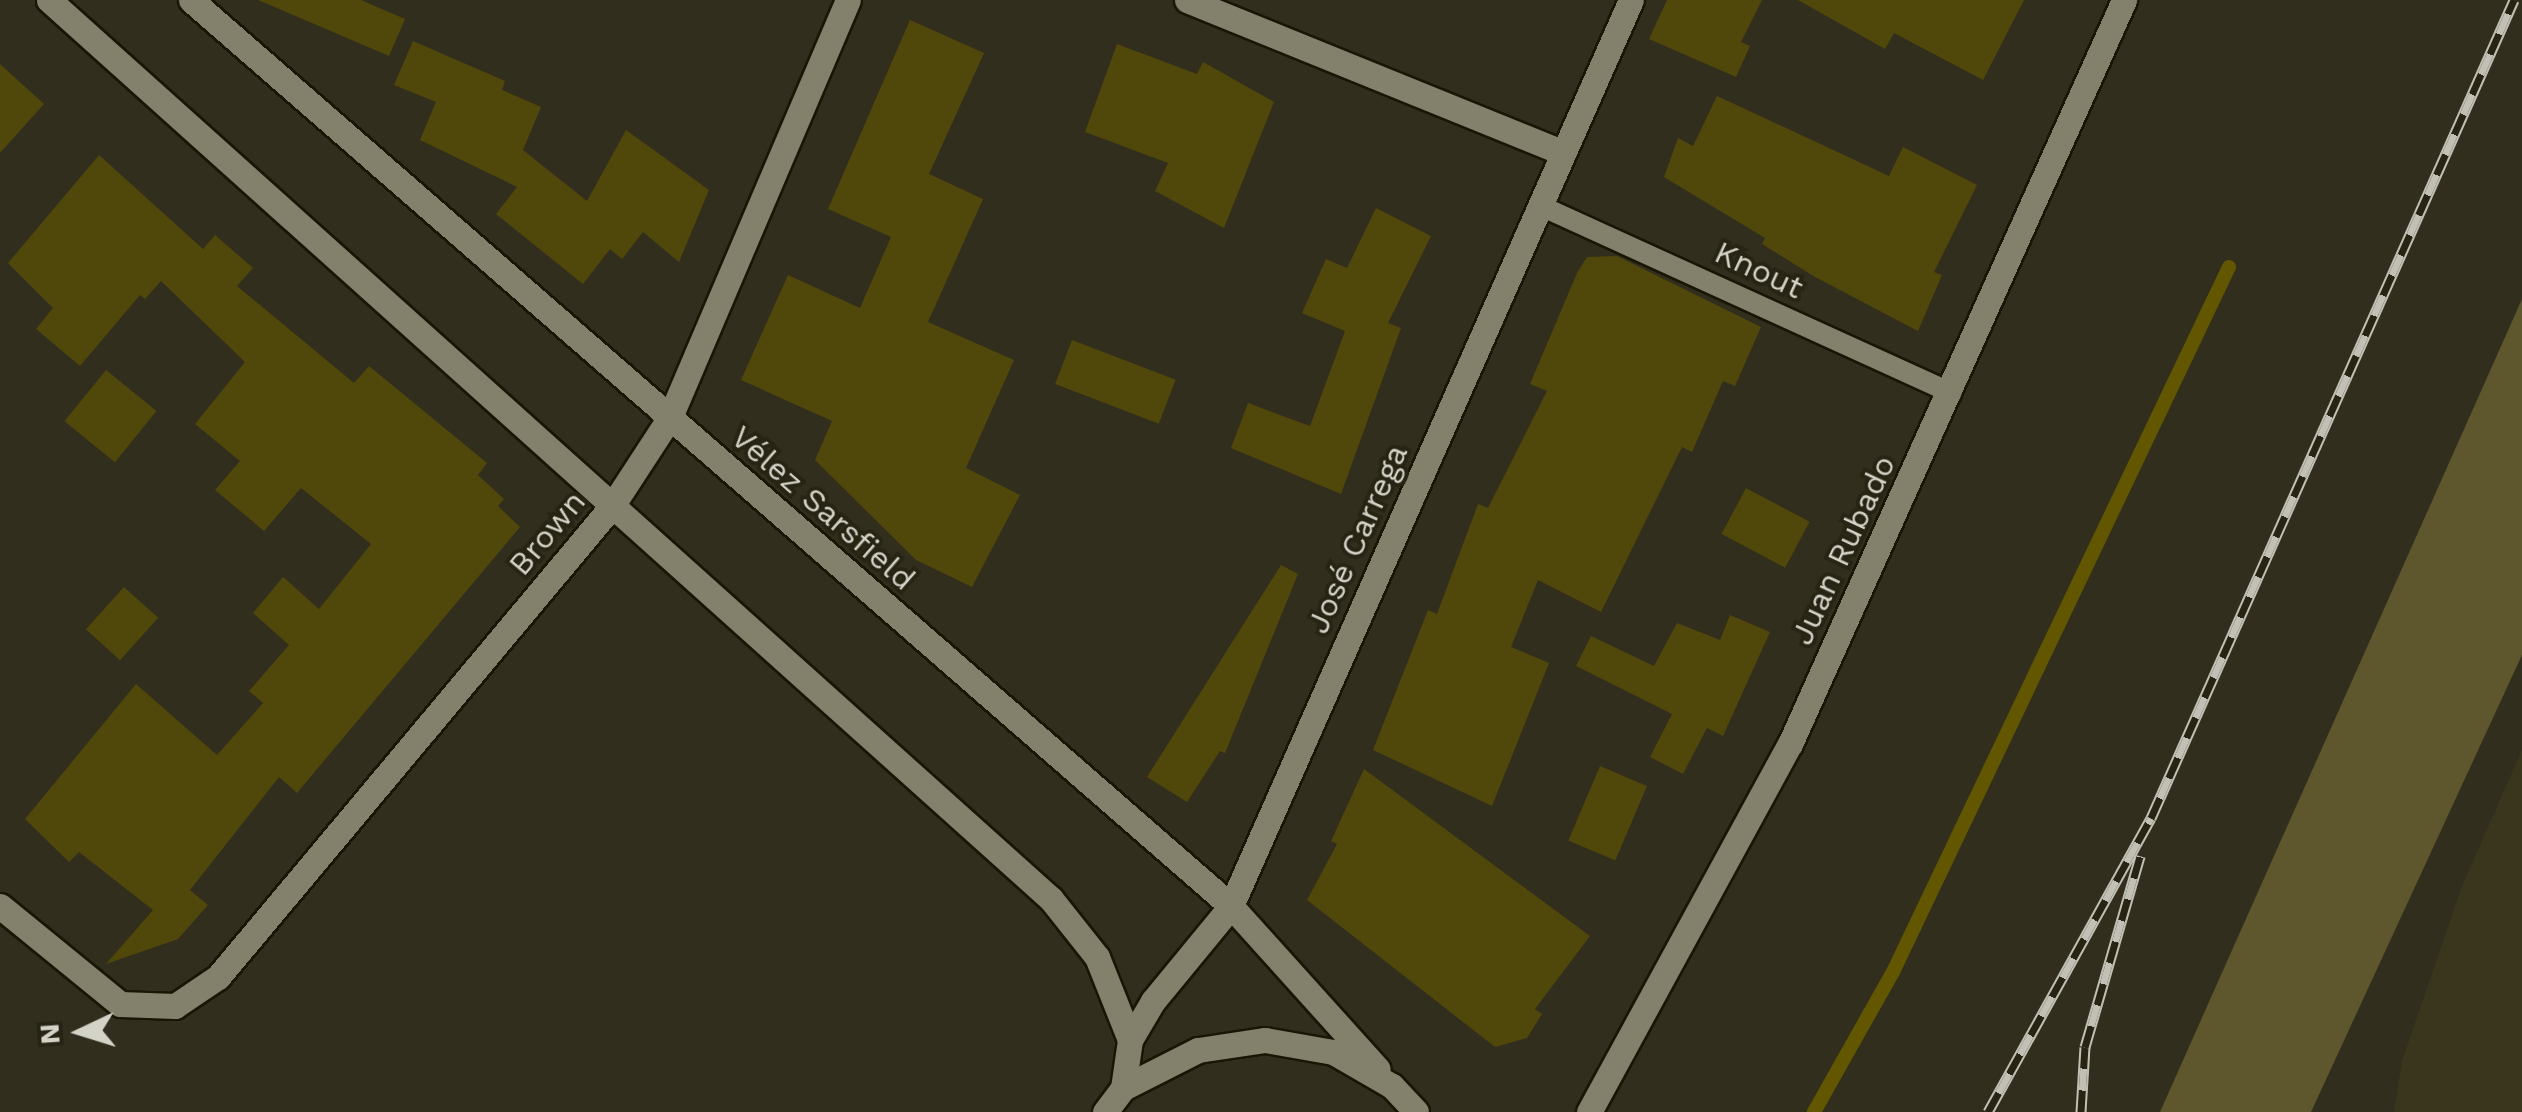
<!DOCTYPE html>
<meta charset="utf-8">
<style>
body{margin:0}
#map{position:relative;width:2522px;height:1112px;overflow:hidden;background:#312e1d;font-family:"Work Sans",sans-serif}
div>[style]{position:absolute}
.built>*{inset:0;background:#3a361d}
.green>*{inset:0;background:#5e572e}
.stream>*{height:14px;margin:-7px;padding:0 7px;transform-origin:7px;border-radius:7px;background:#625700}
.building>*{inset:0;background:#50470b;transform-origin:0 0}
.roads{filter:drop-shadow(2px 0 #191606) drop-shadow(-2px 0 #191606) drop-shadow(0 2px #191606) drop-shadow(0 -2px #191606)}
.service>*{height:20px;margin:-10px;padding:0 10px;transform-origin:10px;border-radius:10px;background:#83806c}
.minor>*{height:25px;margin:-12.5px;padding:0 12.5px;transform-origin:12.5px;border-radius:12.5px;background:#83806c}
.tertiary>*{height:25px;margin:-12.5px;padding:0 12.5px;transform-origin:12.5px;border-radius:12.5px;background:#83806c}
.secondary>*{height:25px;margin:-12.5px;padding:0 12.5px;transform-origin:12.5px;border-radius:12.5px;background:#83806c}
.rail>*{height:11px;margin-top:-5.5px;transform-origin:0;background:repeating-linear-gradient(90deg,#272413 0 22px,#c1c0b4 0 44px);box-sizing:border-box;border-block:2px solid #c1c0b4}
span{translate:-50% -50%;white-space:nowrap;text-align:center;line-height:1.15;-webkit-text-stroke:8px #272413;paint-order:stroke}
.street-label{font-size:32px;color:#d4d3c8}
.north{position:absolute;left:30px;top:982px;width:100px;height:100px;-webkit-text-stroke:8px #272413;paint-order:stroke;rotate:266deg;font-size:28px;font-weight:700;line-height:40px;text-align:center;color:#d4d3c8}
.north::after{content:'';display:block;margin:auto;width:35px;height:45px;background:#d4d3c8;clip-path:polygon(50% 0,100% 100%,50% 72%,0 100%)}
</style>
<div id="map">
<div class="built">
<i style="clip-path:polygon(2522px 750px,2522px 1112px,2394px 1112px,2402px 1061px,2462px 886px)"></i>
</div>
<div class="green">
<i style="clip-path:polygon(2522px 299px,2522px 655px,2311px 1112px,2160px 1112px)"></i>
</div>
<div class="stream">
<i style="left:1814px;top:1112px;width:161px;rotate:-60.6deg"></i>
<i style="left:1893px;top:972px;width:781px;rotate:-64.52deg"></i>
</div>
<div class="building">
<i style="clip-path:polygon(258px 0,361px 0,405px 19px,389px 56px)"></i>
<i style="clip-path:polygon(1667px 0,1762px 0,1741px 42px,1750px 46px,1736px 77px,1649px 39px)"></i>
<i style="clip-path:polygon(1798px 0,2024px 0,1983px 80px,1894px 33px,1885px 49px)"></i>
<i style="clip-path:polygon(910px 20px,984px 53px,929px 174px,983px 199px,928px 322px,1014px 360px,966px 468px,1020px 495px,972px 587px,916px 560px,815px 460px,832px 421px,741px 380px,788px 275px,860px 308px,891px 237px,828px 209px)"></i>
<i style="clip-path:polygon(413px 41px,505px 81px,502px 90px,541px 107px,523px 150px,587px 201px,626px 130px,709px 190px,679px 262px,643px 232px,622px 259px,610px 249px,583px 284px,496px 214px,517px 187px,420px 140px,436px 102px,394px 85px)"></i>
<i style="clip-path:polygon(1117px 44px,1197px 74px,1203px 62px,1274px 102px,1224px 228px,1155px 191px,1168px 163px,1085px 132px)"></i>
<i style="clip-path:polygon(0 64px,44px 104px,0 153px)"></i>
<i style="clip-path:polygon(1717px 96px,1889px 176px,1903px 147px,1977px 185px,1934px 272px,1942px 275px,1918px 331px,1815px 277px,1762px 244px,1765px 238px,1664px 177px,1678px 138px,1693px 146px)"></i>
<i style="clip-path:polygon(99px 155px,203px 249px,215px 235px,253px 268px,237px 286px,354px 383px,369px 366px,487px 463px,478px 475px,504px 499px,498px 506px,520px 527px,297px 793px,279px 777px,190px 890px,208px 905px,178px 939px,106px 964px,153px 910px,79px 852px,69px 862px,25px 819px,136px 684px,217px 755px,263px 703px,249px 691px,289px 645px,253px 613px,283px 577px,319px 609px,371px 544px,301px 488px,264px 531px,215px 490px,240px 461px,195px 424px,245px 362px,161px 281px,145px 299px,140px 295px,80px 366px,36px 329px,53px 308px,8px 263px)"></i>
<i style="clip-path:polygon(1376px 208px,1431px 236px,1388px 323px,1401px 328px,1341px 494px,1231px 448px,1248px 403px,1310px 426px,1345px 331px,1302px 313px,1326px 259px,1347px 268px)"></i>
<i style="clip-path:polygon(1617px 256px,1761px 327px,1735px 386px,1723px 381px,1692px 452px,1682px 447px,1601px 612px,1538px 580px,1511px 647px,1549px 663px,1492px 806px,1373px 750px,1428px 610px,1437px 614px,1478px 504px,1488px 508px,1547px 391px,1530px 384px,1577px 273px,1587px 257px)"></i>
<i style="left:1072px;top:340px;width:111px;height:47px;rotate:21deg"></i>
<i style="left:106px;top:370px;width:65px;height:66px;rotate:39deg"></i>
<i style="left:1746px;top:488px;width:72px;height:52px;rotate:28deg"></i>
<i style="clip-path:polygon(1281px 565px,1298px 574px,1225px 753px,1220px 751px,1187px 802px,1147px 777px)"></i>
<i style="left:124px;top:587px;width:46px;height:57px;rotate:42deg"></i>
<i style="clip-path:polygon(1730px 615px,1770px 632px,1723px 736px,1707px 728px,1683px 774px,1650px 757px,1672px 714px,1576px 666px,1591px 636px,1654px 666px,1677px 623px,1720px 640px)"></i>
<i style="left:1600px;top:766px;width:51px;height:81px;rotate:23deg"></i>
<i style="clip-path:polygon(1364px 769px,1590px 936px,1535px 1009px,1542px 1014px,1527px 1038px,1495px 1047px,1307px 900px,1337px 844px,1331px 841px)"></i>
</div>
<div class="roads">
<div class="service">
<i style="left:1541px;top:206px;width:451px;rotate:24.5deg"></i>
</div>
<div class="minor">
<i style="left:1187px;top:0;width:406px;rotate:22.1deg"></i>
<i style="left:0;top:906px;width:155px;rotate:39.2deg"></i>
<i style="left:120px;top:1004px;width:55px;rotate:2.1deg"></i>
<i style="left:175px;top:1006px;width:52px;rotate:-34deg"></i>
<i style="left:218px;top:977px;width:614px;rotate:-50.09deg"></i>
<i style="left:612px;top:506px;width:106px;rotate:-56.9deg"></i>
<i style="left:670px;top:417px;width:453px;rotate:-66.9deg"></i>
<i style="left:1589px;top:1112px;width:419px;rotate:-61.4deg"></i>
<i style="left:1790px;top:744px;width:816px;rotate:-65.82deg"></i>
</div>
<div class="tertiary">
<i style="left:49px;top:0;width:1346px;rotate:41.9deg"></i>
<i style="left:1051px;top:899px;width:74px;rotate:51.6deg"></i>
<i style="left:1097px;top:957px;width:89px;rotate:68.3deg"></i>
<i style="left:191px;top:0;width:1379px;rotate:41.06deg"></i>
</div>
<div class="secondary">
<i style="left:1231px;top:906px;width:219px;rotate:48deg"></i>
<i style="left:1123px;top:1088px;width:49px;rotate:-81.7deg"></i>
<i style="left:1130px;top:1040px;width:45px;rotate:-59.5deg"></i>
<i style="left:1153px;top:1001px;width:123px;rotate:-50.6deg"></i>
<i style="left:1231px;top:906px;width:990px;rotate:-66.18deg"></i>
<i style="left:1105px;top:1112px;width:30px;rotate:-53deg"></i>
<i style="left:1123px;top:1088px;width:84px;rotate:-26.9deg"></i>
<i style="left:1198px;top:1050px;width:68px;rotate:-8.5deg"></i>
<i style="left:1265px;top:1040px;width:69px;rotate:10deg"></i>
<i style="left:1333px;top:1052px;width:68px;rotate:30deg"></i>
<i style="left:1392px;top:1086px;width:35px;rotate:47deg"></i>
</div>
</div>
<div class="rail">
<i style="left:1988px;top:1112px;width:336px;rotate:-61deg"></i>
<i style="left:2151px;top:818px;width:895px;rotate:-66.07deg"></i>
<i style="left:2081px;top:1112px;width:65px;rotate:-86.5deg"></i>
<i style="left:2085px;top:1047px;width:199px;rotate:-73.9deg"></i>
</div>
<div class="street-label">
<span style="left:1759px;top:270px;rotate:25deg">Knout</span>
<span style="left:823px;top:508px;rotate:41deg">Vélez Sarsfield</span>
<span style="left:547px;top:533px;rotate:-50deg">Brown</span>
<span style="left:1357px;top:539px;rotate:-66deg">José Carrega</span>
<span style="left:1843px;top:550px;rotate:-65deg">Juan Rubado</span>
</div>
<div class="north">N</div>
</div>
